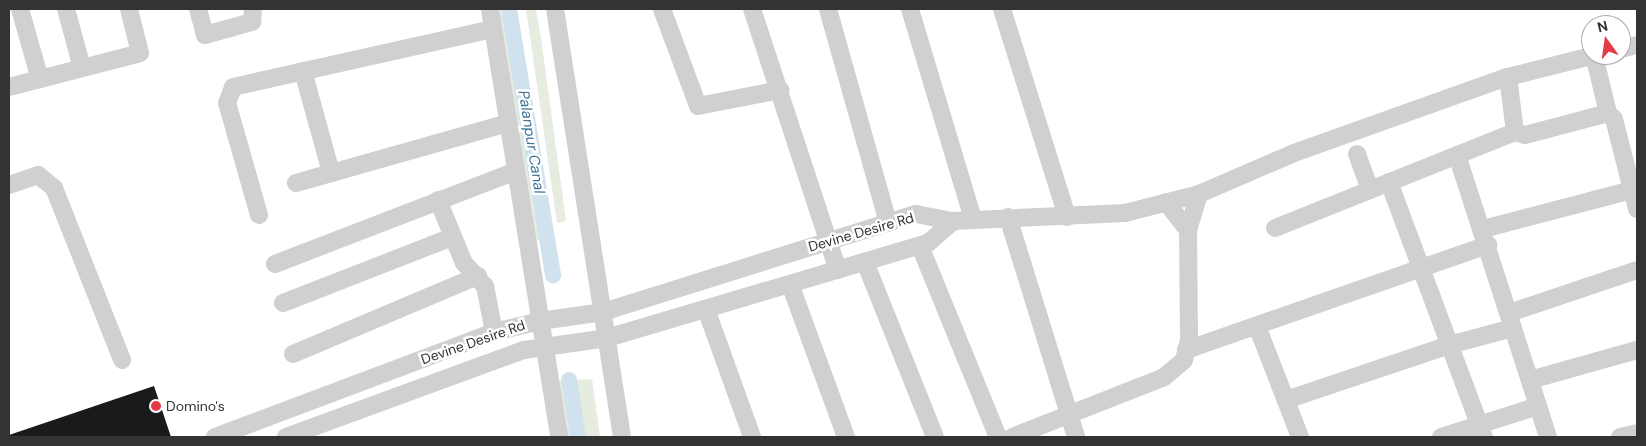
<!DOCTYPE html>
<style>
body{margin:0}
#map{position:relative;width:1646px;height:446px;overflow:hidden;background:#fff;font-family:"DM Sans",sans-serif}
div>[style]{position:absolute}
.green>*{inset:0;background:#e6ecdf;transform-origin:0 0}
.canal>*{height:16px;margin:-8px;padding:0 8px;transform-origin:8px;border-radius:8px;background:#cfe2ee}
.building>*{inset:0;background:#1a1a1a}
.minor>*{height:18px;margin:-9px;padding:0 9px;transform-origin:9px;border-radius:9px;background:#d0d0d0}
.dots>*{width:14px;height:14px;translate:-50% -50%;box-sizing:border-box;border:2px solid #fff;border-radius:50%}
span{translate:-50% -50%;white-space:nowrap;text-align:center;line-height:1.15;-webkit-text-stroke:5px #fff;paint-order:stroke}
.street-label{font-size:14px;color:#333}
.poi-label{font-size:14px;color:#333}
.left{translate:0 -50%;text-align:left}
.water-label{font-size:15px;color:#3f7597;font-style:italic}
.frame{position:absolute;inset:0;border:10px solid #333;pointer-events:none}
.north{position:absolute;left:1581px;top:15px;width:50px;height:50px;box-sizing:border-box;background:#fff;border:1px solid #adadad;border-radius:50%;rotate:346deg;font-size:14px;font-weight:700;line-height:20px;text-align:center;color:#333}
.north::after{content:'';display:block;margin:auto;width:18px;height:22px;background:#e63946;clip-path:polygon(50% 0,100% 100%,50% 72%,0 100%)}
</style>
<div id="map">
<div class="green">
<i style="clip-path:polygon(494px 9px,504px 9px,540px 240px,533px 241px)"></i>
<i style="clip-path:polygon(526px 9px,536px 9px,541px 38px,566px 221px,557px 223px)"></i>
<i style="clip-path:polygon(592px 379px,600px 437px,586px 437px,576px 380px)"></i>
<i style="left:564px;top:380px;width:58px;height:7px;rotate:82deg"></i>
</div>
<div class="canal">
<i style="left:509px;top:9px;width:270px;rotate:80.6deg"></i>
<i style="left:569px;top:380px;width:58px;rotate:81deg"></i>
</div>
<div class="building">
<i style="clip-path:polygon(154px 386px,171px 437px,9px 437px,9px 435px)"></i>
</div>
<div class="minor">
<i style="left:20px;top:9px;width:73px;rotate:74.1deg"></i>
<i style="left:66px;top:9px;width:61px;rotate:74.8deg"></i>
<i style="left:198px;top:9px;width:27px;rotate:75deg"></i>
<i style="left:205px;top:35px;width:49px;rotate:-15.5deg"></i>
<i style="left:252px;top:22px;width:13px;rotate:-86deg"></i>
<i style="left:490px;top:9px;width:434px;rotate:80.8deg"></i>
<i style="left:555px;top:9px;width:433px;rotate:81.1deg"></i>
<i style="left:662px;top:9px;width:103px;rotate:69.6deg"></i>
<i style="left:698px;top:106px;width:84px;rotate:-11deg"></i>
<i style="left:752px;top:9px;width:275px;rotate:71.8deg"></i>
<i style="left:828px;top:9px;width:222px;rotate:74.3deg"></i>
<i style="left:910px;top:9px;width:219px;rotate:73.3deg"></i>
<i style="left:1002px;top:9px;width:218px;rotate:72.6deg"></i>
<i style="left:1621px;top:49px;width:16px;rotate:-14deg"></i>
<i style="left:1594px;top:55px;width:60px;rotate:76.4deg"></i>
<i style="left:303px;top:71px;width:106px;rotate:74.6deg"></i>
<i style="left:1508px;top:77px;width:55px;rotate:82.7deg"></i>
<i style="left:1515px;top:132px;width:10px;rotate:17deg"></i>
<i style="left:1525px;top:135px;width:86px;rotate:-14.8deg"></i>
<i style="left:1608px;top:113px;width:8px;rotate:45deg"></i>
<i style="left:1614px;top:119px;width:93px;rotate:75.7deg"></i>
<i style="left:9px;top:87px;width:135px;rotate:-14.5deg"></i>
<i style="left:140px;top:53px;width:45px;rotate:-104deg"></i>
<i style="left:1357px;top:154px;width:38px;rotate:70deg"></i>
<i style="left:1457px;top:155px;width:296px;rotate:72.1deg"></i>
<i style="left:1389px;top:182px;width:272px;rotate:69.6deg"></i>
<i style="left:296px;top:183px;width:220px;rotate:-15.8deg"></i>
<i style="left:9px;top:185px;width:31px;rotate:-19deg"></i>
<i style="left:38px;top:175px;width:21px;rotate:39deg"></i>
<i style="left:54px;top:188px;width:185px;rotate:68.4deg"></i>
<i style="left:438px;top:200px;width:68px;rotate:67.6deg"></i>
<i style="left:464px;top:263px;width:31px;rotate:48deg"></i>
<i style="left:485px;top:286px;width:47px;rotate:78.9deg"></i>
<i style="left:1166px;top:202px;width:36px;rotate:52deg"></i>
<i style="left:259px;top:215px;width:116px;rotate:-105.9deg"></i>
<i style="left:227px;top:103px;width:17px;rotate:-69deg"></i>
<i style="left:233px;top:87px;width:266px;rotate:-12.6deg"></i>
<i style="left:1008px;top:217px;width:230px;rotate:72.8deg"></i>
<i style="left:1275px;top:228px;width:258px;rotate:-21.8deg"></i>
<i style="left:1483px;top:229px;width:154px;rotate:-14.7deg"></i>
<i style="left:920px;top:246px;width:206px;rotate:67.8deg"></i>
<i style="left:865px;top:262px;width:188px;rotate:68.2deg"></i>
<i style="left:275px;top:264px;width:258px;rotate:-21.1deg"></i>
<i style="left:790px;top:284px;width:163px;rotate:69.9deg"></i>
<i style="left:283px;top:303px;width:181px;rotate:-21.3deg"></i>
<i style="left:706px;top:309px;width:136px;rotate:70.2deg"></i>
<i style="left:1509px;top:313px;width:135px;rotate:-18.6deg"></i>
<i style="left:1257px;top:326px;width:119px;rotate:68.8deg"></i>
<i style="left:1186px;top:350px;width:320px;rotate:-19.2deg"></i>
<i style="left:293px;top:354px;width:201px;rotate:-22.9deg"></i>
<i style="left:1530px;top:380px;width:111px;rotate:-15.7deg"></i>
<i style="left:1286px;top:400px;width:172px;rotate:-18.6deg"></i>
<i style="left:1449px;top:345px;width:66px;rotate:-14.9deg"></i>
<i style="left:215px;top:437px;width:298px;rotate:-20.6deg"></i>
<i style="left:494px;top:332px;width:47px;rotate:-13.4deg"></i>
<i style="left:540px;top:321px;width:64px;rotate:-8.1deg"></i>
<i style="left:603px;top:312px;width:328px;rotate:-17.4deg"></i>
<i style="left:916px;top:214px;width:38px;rotate:11deg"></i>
<i style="left:953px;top:221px;width:172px;rotate:-2.7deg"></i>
<i style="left:1125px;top:213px;width:76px;rotate:-14.4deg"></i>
<i style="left:1199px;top:194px;width:103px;rotate:-23.3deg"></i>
<i style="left:1294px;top:153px;width:227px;rotate:-19.6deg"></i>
<i style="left:1508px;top:77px;width:90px;rotate:-14.2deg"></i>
<i style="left:286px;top:437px;width:253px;rotate:-20.1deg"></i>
<i style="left:524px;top:350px;width:84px;rotate:-8.2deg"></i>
<i style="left:607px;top:338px;width:335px;rotate:-16.5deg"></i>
<i style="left:928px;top:243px;width:33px;rotate:-41deg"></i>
<i style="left:1012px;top:437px;width:163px;rotate:-21.5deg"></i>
<i style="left:1164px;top:377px;width:26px;rotate:-40deg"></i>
<i style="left:1184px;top:360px;width:21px;rotate:-76deg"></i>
<i style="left:1189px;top:340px;width:110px;rotate:-90.5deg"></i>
<i style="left:1188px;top:230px;width:38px;rotate:-73deg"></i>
<i style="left:1441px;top:437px;width:102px;rotate:-17.7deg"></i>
<i style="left:1620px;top:437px;width:17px;rotate:-13deg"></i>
</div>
<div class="dots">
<i style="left:156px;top:406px;background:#e63946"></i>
</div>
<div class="street-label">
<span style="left:861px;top:232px;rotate:-16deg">Devine Desire Rd</span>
<span style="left:473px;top:342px;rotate:-19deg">Devine Desire Rd</span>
</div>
<div class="poi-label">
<span class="left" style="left:166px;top:406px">Domino's</span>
</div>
<div class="water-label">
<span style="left:531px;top:142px;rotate:81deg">Palanpur Canal</span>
</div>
<div class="frame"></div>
<div class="north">N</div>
</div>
